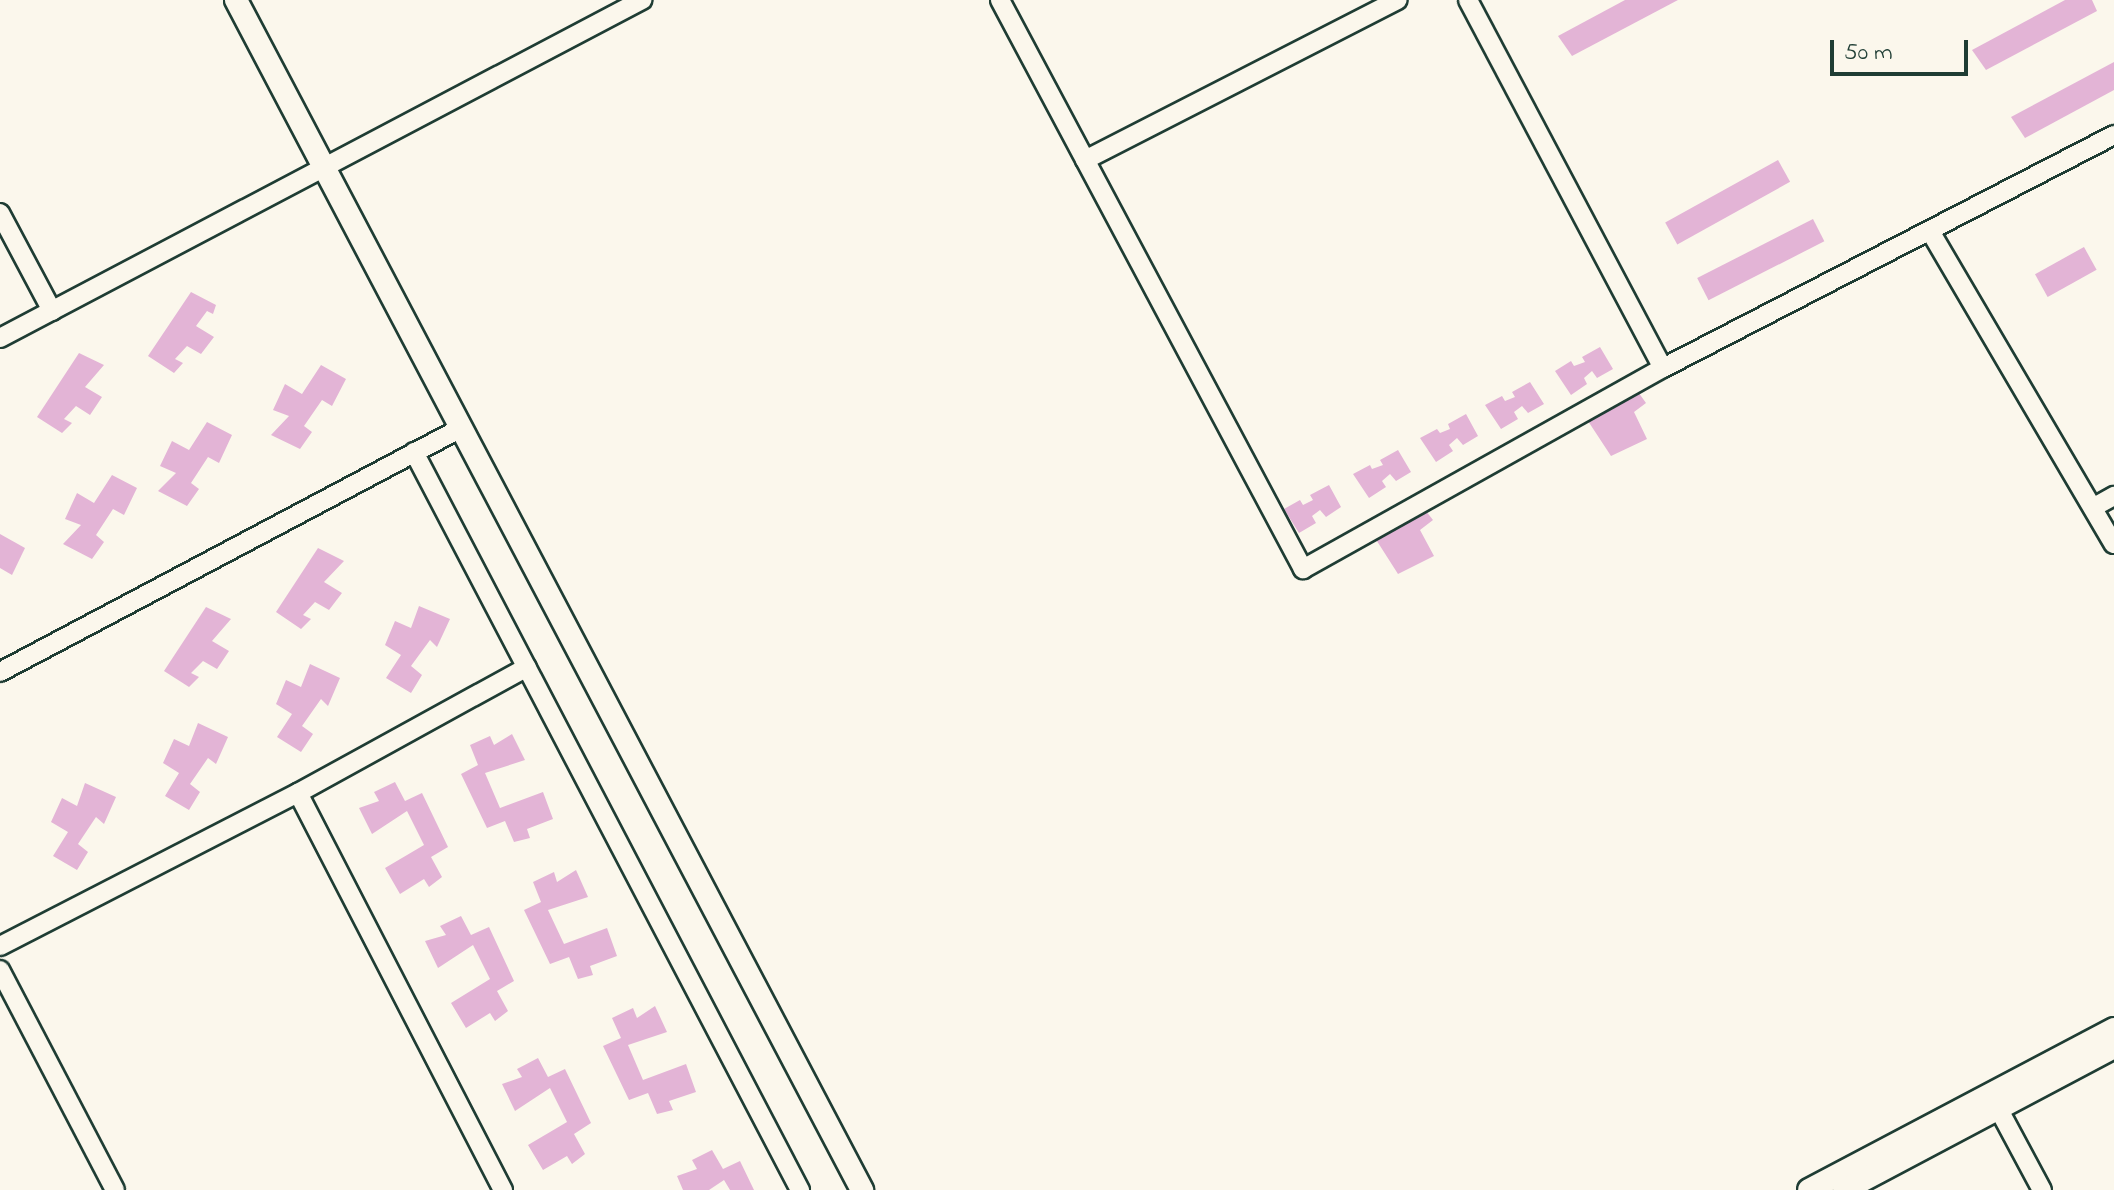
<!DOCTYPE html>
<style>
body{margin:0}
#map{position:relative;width:2114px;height:1190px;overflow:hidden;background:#fbf7ec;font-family:"Indie Flower",sans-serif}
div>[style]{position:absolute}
.building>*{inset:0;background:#e3b4d6;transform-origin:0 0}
.roads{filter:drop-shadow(2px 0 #1f3d34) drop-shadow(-2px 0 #1f3d34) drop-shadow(0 2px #1f3d34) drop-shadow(0 -2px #1f3d34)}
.minor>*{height:18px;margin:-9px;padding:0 9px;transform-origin:9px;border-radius:9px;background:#fbf7ec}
.tertiary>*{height:22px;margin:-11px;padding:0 11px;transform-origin:11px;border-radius:11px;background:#fbf7ec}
span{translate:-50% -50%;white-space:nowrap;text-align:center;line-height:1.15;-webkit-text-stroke:7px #fbf7ec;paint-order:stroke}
.scale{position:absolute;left:1830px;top:40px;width:138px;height:36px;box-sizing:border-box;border:4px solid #1f3d34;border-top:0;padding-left:10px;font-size:24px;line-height:28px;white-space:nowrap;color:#1f3d34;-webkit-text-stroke:6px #fbf7ec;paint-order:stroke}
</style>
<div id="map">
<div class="building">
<i style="clip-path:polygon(1625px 0,1678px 0,1572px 56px,1558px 36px)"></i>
<i style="clip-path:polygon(2065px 0,2092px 0,2097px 11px,1986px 70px,1972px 50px)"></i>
<i style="clip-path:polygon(2114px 62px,2114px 90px,2025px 138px,2011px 117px)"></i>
<i style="left:1778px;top:160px;width:25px;height:129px;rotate:61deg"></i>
<i style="left:1813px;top:219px;width:25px;height:130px;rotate:63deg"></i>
<i style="left:2084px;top:247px;width:26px;height:56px;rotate:61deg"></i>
<i style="clip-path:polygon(191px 292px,216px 305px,213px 314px,207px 311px,196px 326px,214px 337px,201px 354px,187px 346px,175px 359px,183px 363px,174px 373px,148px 356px)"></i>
<i style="clip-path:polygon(1600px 347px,1613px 369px,1597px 378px,1592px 371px,1584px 378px,1587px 384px,1571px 395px,1555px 371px,1571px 361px,1574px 366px,1585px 362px,1582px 357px)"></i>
<i style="clip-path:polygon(79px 353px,104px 365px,85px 387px,102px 397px,90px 415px,76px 406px,64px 419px,72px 423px,62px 433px,37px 417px)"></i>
<i style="clip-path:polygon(321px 365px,346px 379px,332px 406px,322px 400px,304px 426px,312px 432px,300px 449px,271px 435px,289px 416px,273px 410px,285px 384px,302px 394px)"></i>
<i style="clip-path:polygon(1530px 382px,1544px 404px,1528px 413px,1522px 406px,1514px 412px,1518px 419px,1501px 429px,1485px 405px,1502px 396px,1505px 401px,1515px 397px,1512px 392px)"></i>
<i style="clip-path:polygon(1636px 389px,1646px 403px,1634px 412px,1647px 439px,1611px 456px,1588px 421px)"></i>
<i style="clip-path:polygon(1466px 414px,1478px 436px,1463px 445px,1457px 438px,1449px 445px,1453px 451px,1436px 462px,1420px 438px,1437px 429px,1440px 433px,1450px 429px,1448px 424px)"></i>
<i style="clip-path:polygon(207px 422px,232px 435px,219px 463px,208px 457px,191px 483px,199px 489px,187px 506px,158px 491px,176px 473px,160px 466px,172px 441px,189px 450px)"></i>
<i style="clip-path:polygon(1398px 450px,1411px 472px,1396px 481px,1390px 474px,1382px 481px,1386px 487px,1369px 498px,1353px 474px,1370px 465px,1372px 469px,1383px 465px,1380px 460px)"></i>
<i style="clip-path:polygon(112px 475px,137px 488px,124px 515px,113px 509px,96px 535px,104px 542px,92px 559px,63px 544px,81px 525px,65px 519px,77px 493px,94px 503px)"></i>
<i style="clip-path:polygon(1329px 485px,1341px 507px,1326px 517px,1320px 510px,1312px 516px,1316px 523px,1299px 533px,1284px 509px,1300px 500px,1303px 505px,1313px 500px,1310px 495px)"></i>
<i style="clip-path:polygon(1422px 506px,1433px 520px,1420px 530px,1434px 556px,1398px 574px,1375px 538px)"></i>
<i style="clip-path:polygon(0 534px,25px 548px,12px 575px,0 568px)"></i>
<i style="clip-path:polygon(318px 548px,344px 561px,324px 582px,342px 593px,329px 610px,315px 602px,303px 615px,311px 619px,301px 629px,276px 612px)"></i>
<i style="clip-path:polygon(419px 606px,450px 619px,437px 647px,430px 640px,411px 666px,422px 675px,411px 693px,386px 678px,401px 655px,385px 645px,395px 621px,411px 628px)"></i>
<i style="clip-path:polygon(206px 607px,231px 619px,212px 641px,229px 651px,217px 669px,203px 661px,191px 673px,199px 677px,189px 687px,164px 671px)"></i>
<i style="clip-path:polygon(310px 664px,340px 678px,328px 706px,321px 699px,302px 726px,313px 734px,301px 752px,277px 737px,292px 714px,276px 704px,286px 680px,301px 687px)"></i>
<i style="clip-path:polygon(198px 723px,228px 737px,216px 764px,208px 758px,190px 784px,200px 792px,189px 810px,165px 796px,179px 773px,163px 763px,174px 739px,189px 746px)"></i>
<i style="clip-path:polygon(512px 734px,525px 760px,485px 773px,500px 808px,543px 792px,553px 819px,527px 829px,530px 838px,514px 842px,505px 821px,487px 828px,461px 774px,478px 765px,470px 745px,490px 736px,494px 745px)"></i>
<i style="clip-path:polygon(395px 782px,405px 801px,422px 793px,448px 847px,431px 857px,442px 877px,429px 887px,424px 879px,400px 894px,385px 868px,424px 845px,407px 811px,372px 834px,359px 808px,379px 801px,374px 792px)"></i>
<i style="clip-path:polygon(85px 783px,116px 797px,104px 824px,96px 817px,78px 844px,88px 852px,77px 870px,53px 856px,68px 832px,51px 822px,62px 798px,77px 806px)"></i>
<i style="clip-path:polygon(576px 870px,588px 897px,548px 910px,564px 944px,607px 928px,617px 956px,590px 966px,593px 975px,578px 979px,569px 957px,550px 964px,524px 910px,541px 902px,533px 882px,554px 872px,557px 882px)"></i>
<i style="clip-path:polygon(461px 916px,471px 935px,489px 927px,514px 981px,497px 991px,508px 1011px,495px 1021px,490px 1013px,466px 1028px,451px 1003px,490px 979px,473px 945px,438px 968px,425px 941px,446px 935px,440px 926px)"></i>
<i style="clip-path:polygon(655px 1006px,667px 1032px,628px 1045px,643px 1080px,686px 1064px,696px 1092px,669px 1101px,673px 1110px,657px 1114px,648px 1093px,629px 1100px,603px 1046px,621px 1038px,612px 1018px,633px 1008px,637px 1018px)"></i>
<i style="clip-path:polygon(538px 1058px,548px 1077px,565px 1069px,591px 1123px,574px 1134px,585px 1154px,572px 1164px,567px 1156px,543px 1170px,528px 1145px,567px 1122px,550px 1088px,515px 1111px,502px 1084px,522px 1077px,517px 1069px)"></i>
<i style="clip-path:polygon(712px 1150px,723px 1169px,740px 1161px,754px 1190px,730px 1190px,724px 1180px,709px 1190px,683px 1190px,677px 1176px,697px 1169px,692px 1160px)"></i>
</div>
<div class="roads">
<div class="minor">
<i style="left:1000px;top:0;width:645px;rotate:61.96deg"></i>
<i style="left:1303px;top:569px;width:412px;rotate:-29.2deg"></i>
<i style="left:1663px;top:368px;width:508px;rotate:-27.32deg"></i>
<i style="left:1468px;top:0;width:416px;rotate:62.1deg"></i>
<i style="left:1085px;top:160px;width:351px;rotate:-27.1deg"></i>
<i style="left:0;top:213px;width:111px;rotate:62deg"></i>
<i style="left:1930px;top:231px;width:363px;rotate:59.6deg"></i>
<i style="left:0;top:338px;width:726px;rotate:-27.77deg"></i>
<i style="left:414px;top:452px;width:833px;rotate:62.39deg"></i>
<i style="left:2094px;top:507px;width:23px;rotate:-29deg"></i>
<i style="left:0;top:672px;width:522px;rotate:-27.89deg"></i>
<i style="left:298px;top:793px;width:447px;rotate:62.7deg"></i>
<i style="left:0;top:946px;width:335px;rotate:-27.2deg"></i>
<i style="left:298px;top:793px;width:261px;rotate:-28.8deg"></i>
<i style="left:0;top:970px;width:248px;rotate:62.4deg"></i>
<i style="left:1998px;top:1108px;width:93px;rotate:61.8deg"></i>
</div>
<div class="tertiary">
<i style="left:236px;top:0;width:1345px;rotate:62.25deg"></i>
<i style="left:1809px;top:1190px;width:345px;rotate:-27.8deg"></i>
<i style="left:1844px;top:1190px;width:306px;rotate:-27.9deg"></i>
</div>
</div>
<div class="scale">50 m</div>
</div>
